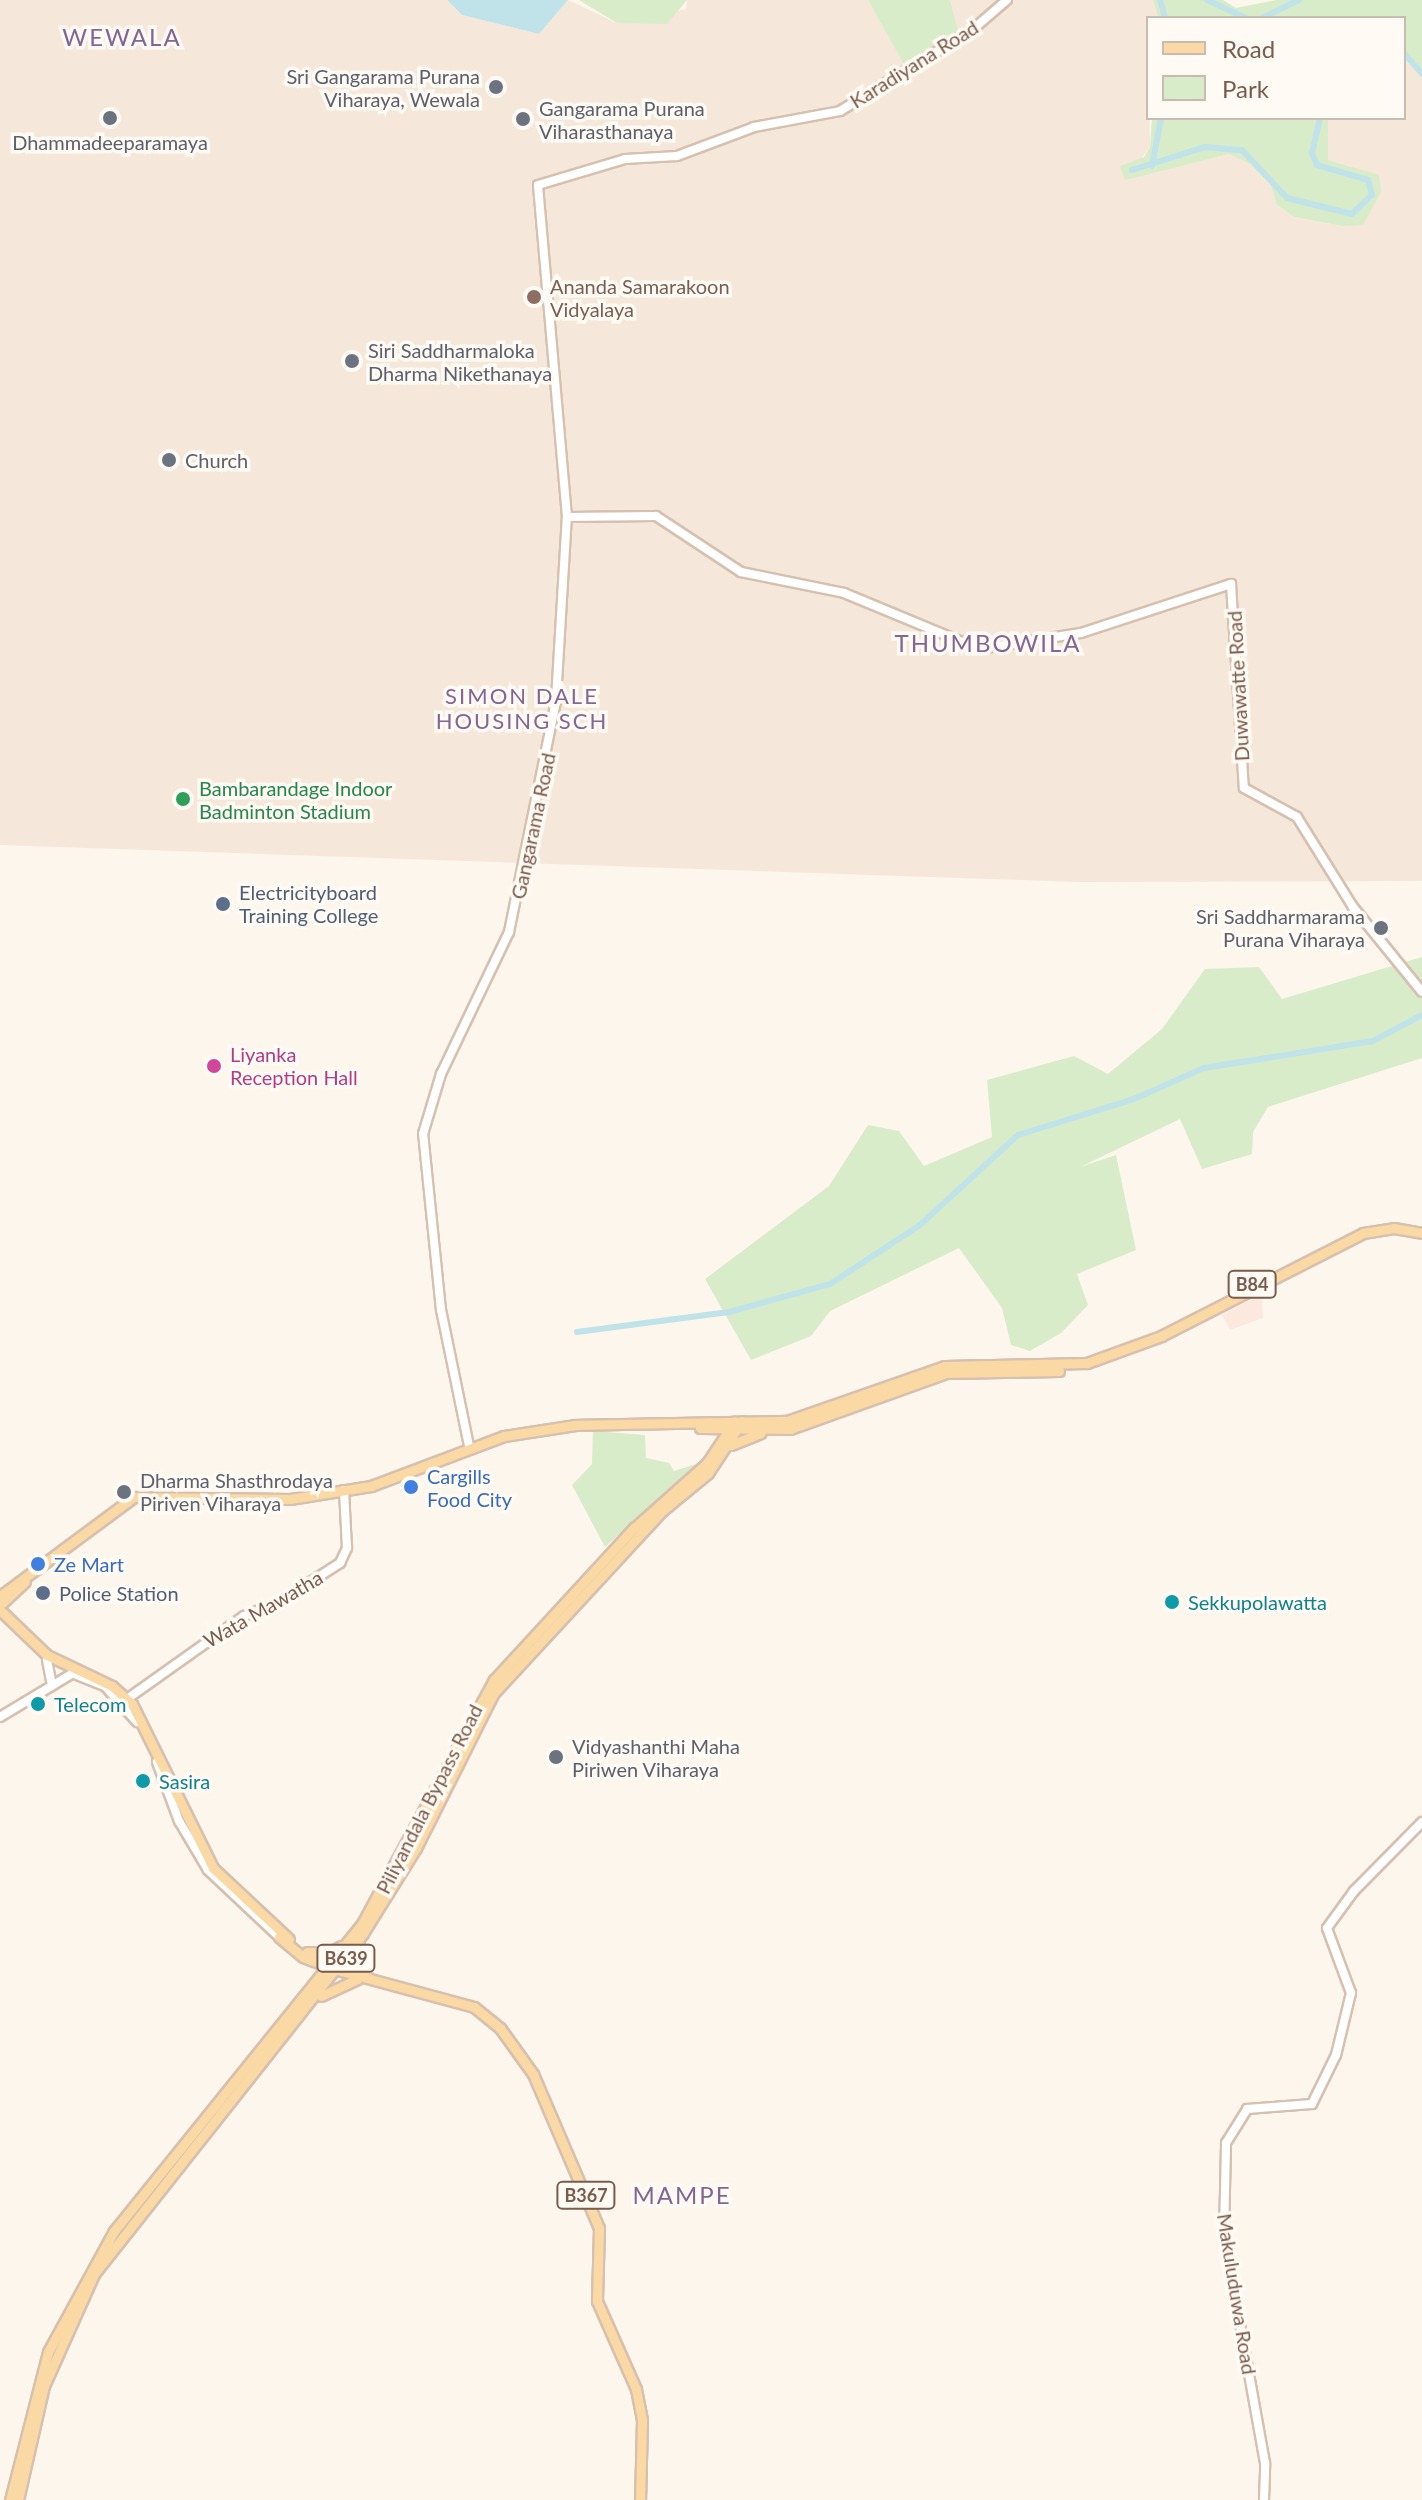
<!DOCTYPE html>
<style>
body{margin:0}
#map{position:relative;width:1422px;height:2500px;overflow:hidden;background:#fdf6ec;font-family:Lato,sans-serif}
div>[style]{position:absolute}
.residential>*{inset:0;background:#f5e8da}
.commercial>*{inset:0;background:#fde8e0}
.green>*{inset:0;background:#d8ecc9}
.water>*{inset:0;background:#bfe3e8}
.canal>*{height:6px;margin:-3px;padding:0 3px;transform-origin:3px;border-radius:3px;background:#bfe3e8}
.roads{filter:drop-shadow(2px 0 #d6c0b0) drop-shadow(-2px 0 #d6c0b0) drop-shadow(0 2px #d6c0b0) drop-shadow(0 -2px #d6c0b0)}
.secondary>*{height:8px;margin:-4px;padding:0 4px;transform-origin:4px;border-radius:4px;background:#fff}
.primary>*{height:9px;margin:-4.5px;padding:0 4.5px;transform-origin:4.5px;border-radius:4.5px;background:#fbd9a5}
.dots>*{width:22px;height:22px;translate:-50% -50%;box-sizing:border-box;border:4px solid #fffaf3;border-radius:50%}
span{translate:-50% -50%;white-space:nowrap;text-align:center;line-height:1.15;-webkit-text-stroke:7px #fffaf3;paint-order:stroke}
.shield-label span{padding:2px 6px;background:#fffaf3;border:2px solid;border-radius:6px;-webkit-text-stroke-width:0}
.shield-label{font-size:18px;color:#7a5c4d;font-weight:700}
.street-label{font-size:20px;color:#7a5c4d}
.worship-label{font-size:20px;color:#5b616d}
.right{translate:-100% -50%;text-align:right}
.left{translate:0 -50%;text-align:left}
.education-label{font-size:20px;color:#785e54}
.leisure-label{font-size:20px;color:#27864d}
.service-label{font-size:20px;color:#4e5e75}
.hotel-label{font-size:20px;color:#b23c85}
.shop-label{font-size:20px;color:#366cbe}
.culture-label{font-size:20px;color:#0d838f}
.neighbourhood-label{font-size:22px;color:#846695;letter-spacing:2px}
.quarter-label{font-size:24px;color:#846695;letter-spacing:2px}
.legend{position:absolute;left:1146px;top:16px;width:260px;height:104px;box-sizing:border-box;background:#fffaf3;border:2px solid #cabbb1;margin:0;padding:10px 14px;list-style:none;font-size:24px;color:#7a5c4d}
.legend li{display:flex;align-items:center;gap:16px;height:40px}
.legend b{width:40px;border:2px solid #cabbb1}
</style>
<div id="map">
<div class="residential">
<i style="clip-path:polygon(0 0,447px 0,462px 15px,539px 34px,568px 0,617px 23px,686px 9px,687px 0,868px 0,906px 67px,960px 36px,950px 0,1153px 0,1158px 18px,1148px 18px,1150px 147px,1125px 179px,1229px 154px,1250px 164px,1270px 184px,1277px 205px,1294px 217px,1342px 226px,1352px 167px,1328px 160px,1328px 118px,1404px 118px,1404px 55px,1422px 70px,1422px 881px,1078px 882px,0 845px)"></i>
</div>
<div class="commercial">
<i style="clip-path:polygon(1262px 1294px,1263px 1318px,1230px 1330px,1222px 1315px)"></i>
</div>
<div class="green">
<i style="clip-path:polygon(579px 0,687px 0,667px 24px,617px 23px)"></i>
<i style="clip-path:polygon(868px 0,950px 0,960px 36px,906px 68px)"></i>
<i style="clip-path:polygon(1153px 0,1223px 0,1236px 8px,1276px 0,1422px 0,1422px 70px,1404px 55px,1404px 18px,1158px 18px)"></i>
<i style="clip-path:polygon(1152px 118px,1328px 118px,1328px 160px,1379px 175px,1381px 192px,1363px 225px,1342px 226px,1294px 217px,1277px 205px,1270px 184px,1250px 164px,1229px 154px,1125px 180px,1120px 166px,1144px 157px,1150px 147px)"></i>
<i style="clip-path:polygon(1422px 957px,1422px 1058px,1268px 1107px,1253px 1132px,1252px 1154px,1202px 1169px,1180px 1119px,1080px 1167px,1116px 1155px,1136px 1250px,1077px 1274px,1088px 1305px,1061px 1333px,1030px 1351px,1011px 1345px,1002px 1308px,959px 1248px,830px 1311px,811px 1336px,751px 1360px,705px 1279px,829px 1186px,868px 1125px,899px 1131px,924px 1166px,992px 1137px,987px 1080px,1074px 1056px,1108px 1074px,1162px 1029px,1205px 969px,1259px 967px,1282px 999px)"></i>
<i style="clip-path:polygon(593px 1431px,645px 1435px,646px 1458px,669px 1463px,674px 1471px,696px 1464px,605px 1547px,572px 1485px,592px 1464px)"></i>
</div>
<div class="water">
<i style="clip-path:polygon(447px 0,568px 0,539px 34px,462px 15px)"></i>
</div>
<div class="canal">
<i style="left:1160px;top:0;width:19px;rotate:74deg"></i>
<i style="left:1207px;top:0;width:43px;rotate:24.8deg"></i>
<i style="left:1262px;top:18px;width:41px;rotate:-25.9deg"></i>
<i style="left:1404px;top:53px;width:28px;rotate:49deg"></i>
<i style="left:1152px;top:166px;width:49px;rotate:-79.4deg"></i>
<i style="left:1132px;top:170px;width:77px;rotate:-17.5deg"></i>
<i style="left:1205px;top:147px;width:37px;rotate:5deg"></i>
<i style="left:1242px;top:150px;width:66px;rotate:46.8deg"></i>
<i style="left:1287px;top:198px;width:67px;rotate:13.8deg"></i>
<i style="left:1352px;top:214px;width:28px;rotate:-44deg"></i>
<i style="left:1372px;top:195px;width:16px;rotate:-105deg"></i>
<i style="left:1368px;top:180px;width:53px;rotate:-163.6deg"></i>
<i style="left:1317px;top:165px;width:13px;rotate:-113deg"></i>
<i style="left:1312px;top:153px;width:36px;rotate:-77deg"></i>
<i style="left:577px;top:1332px;width:153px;rotate:-7.5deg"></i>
<i style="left:729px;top:1312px;width:105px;rotate:-15.5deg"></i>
<i style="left:830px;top:1284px;width:108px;rotate:-33.2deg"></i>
<i style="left:920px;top:1225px;width:133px;rotate:-42.6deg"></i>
<i style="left:1018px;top:1135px;width:121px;rotate:-17.2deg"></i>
<i style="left:1134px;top:1099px;width:77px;rotate:-23.9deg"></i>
<i style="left:1204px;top:1068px;width:171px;rotate:-9.1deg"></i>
<i style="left:1373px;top:1041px;width:55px;rotate:-28deg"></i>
</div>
<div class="roads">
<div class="secondary">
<i style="left:567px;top:517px;width:89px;rotate:-0.6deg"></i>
<i style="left:656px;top:516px;width:102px;rotate:33.4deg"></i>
<i style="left:741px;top:572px;width:105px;rotate:11.5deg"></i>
<i style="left:844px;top:593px;width:146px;rotate:22.5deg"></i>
<i style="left:979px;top:649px;width:103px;rotate:-8.9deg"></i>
<i style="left:1081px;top:633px;width:158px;rotate:-18.1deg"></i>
<i style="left:1231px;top:584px;width:204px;rotate:86.4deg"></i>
<i style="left:1244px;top:788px;width:60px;rotate:28.7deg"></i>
<i style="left:1297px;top:817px;width:106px;rotate:58.1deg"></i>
<i style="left:1353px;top:907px;width:109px;rotate:50.9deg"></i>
<i style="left:469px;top:1446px;width:139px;rotate:-101.6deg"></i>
<i style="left:441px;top:1310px;width:177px;rotate:-95.8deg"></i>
<i style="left:423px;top:1134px;width:63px;rotate:-73.3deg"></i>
<i style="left:441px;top:1074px;width:157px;rotate:-64.4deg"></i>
<i style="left:509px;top:932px;width:237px;rotate:-78.5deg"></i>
<i style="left:556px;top:700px;width:183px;rotate:-86.6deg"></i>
<i style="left:567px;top:517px;width:333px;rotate:-95deg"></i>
<i style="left:538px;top:185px;width:91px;rotate:-16.6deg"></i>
<i style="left:625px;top:159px;width:52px;rotate:-3.3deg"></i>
<i style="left:677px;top:156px;width:82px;rotate:-20.6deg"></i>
<i style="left:754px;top:127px;width:87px;rotate:-10.5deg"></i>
<i style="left:840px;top:111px;width:155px;rotate:-31.5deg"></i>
<i style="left:972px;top:30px;width:46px;rotate:-40.6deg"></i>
<i style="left:47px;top:1660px;width:26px;rotate:79deg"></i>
<i style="left:72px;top:1673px;width:35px;rotate:22deg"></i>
<i style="left:105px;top:1686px;width:48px;rotate:48.4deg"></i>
<i style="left:127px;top:1699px;width:143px;rotate:-35.4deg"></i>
<i style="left:244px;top:1616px;width:36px;rotate:-21deg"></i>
<i style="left:278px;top:1603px;width:74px;rotate:-32.8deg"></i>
<i style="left:340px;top:1563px;width:17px;rotate:-65deg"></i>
<i style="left:347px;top:1548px;width:58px;rotate:-93deg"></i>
<i style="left:0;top:1717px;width:87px;rotate:-31deg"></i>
<i style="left:157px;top:1762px;width:63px;rotate:69.6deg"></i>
<i style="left:179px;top:1821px;width:57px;rotate:59.4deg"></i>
<i style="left:208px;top:1870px;width:98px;rotate:43.3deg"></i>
<i style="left:1264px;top:2500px;width:37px;rotate:-88deg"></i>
<i style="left:1265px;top:2463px;width:233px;rotate:-100.2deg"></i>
<i style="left:1224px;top:2234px;width:91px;rotate:-88.7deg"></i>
<i style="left:1226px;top:2143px;width:40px;rotate:-58deg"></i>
<i style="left:1247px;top:2109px;width:65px;rotate:-4.4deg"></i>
<i style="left:1312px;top:2104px;width:55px;rotate:-63.9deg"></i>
<i style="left:1336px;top:2055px;width:64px;rotate:-76.4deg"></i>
<i style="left:1351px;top:1993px;width:69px;rotate:-110.3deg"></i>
<i style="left:1327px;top:1928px;width:46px;rotate:-53.9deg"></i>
<i style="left:1354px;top:1891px;width:97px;rotate:-45.4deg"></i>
</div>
<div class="primary">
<i style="left:700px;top:1428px;width:90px;rotate:0.6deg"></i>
<i style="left:790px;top:1429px;width:166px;rotate:-19.7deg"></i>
<i style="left:946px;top:1373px;width:113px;rotate:-1deg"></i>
<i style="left:731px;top:1445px;width:32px;rotate:-22deg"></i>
<i style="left:0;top:1596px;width:167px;rotate:-36.5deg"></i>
<i style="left:134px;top:1497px;width:156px;rotate:0.7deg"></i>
<i style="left:290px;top:1499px;width:82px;rotate:-9.1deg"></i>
<i style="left:371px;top:1486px;width:142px;rotate:-20.6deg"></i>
<i style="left:504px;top:1436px;width:72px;rotate:-8.8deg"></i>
<i style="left:575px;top:1425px;width:212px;rotate:-1.1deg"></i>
<i style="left:787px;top:1421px;width:167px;rotate:-19.2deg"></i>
<i style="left:945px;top:1366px;width:142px;rotate:-1.2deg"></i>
<i style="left:1087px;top:1363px;width:79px;rotate:-20deg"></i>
<i style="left:1161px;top:1336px;width:227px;rotate:-27deg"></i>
<i style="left:1363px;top:1233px;width:31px;rotate:-9deg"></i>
<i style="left:1394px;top:1228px;width:28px;rotate:10deg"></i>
<i style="left:0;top:1605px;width:34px;rotate:-43deg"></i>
<i style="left:0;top:1610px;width:65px;rotate:43.8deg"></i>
<i style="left:47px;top:1655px;width:72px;rotate:25.5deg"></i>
<i style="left:112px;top:1686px;width:27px;rotate:42deg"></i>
<i style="left:132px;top:1704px;width:183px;rotate:63.7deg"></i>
<i style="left:213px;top:1868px;width:104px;rotate:43.1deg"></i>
<i style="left:279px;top:1937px;width:31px;rotate:40deg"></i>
<i style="left:303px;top:1957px;width:36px;rotate:21deg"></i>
<i style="left:337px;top:1970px;width:142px;rotate:15.1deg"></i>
<i style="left:474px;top:2007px;width:33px;rotate:39deg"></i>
<i style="left:500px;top:2028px;width:57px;rotate:54.3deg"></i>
<i style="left:533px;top:2074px;width:168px;rotate:66.8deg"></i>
<i style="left:599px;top:2228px;width:73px;rotate:91.6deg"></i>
<i style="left:597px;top:2301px;width:96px;rotate:66.1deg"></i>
<i style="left:636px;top:2389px;width:32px;rotate:79deg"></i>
<i style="left:642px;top:2420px;width:80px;rotate:91.4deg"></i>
<i style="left:359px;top:1944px;width:18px;rotate:99deg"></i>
<i style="left:356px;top:1962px;width:18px;rotate:52deg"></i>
<i style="left:307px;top:1952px;width:22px;rotate:3deg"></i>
<i style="left:329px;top:1953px;width:14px;rotate:-30deg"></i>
<i style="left:321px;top:1996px;width:40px;rotate:-25deg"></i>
<i style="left:10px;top:2500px;width:153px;rotate:-75.6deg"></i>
<i style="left:48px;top:2352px;width:138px;rotate:-61.4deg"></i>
<i style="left:114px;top:2231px;width:397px;rotate:-51.1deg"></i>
<i style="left:363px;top:1922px;width:275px;rotate:-61.6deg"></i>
<i style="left:494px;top:1680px;width:207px;rotate:-47.4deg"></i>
<i style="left:634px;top:1528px;width:98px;rotate:-41.7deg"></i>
<i style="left:707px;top:1463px;width:50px;rotate:-56.3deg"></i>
<i style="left:18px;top:2500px;width:117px;rotate:-77.2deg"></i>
<i style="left:44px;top:2386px;width:123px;rotate:-65.9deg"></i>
<i style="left:94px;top:2274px;width:434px;rotate:-51.7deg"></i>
<i style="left:363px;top:1933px;width:100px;rotate:-58.1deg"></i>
<i style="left:416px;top:1848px;width:172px;rotate:-63.4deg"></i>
<i style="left:493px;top:1694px;width:251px;rotate:-47.3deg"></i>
<i style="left:663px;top:1510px;width:58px;rotate:-39.4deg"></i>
<i style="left:708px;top:1473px;width:62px;rotate:-56.8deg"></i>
</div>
</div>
<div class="dots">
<i style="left:496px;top:87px;background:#6b7280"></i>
<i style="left:110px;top:118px;background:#6b7280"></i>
<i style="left:523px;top:119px;background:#6b7280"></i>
<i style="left:534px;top:297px;background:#8d6e63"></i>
<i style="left:352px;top:361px;background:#6b7280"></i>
<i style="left:169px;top:460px;background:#6b7280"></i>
<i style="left:183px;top:799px;background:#2e9e5b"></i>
<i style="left:223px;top:904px;background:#5c6f8a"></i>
<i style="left:1381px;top:928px;background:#6b7280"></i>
<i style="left:214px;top:1066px;background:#d1479c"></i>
<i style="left:411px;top:1487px;background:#3f7fe0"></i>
<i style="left:124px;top:1492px;background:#6b7280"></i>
<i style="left:38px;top:1564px;background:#3f7fe0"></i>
<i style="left:43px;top:1593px;background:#5c6f8a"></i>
<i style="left:1172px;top:1602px;background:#0f9aa8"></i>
<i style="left:38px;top:1704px;background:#0f9aa8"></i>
<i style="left:556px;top:1757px;background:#6b7280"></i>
<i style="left:143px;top:1781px;background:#0f9aa8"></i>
</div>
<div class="shield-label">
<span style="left:1252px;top:1284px">B84</span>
<span style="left:346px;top:1958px">B639</span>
<span style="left:586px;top:2195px">B367</span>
</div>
<div class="street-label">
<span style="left:914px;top:64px;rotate:-32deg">Karadiyana Road</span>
<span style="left:1238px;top:686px;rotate:-93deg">Duwawatte Road</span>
<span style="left:533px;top:826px;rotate:-78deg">Gangarama Road</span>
<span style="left:263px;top:1609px;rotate:-30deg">Wata Mawatha</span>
<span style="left:429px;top:1799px;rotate:-63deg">Piliyandala Bypass Road</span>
<span style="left:1237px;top:2294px;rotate:81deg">Makuluduwa Road</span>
</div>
<div class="worship-label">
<span class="right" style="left:480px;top:88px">Sri Gangarama Purana<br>Viharaya, Wewala</span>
<span class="left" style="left:539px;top:120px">Gangarama Purana<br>Viharasthanaya</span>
<span style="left:110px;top:142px">Dhammadeeparamaya</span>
<span class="left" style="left:368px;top:362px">Siri Saddharmaloka<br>Dharma Nikethanaya</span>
<span class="left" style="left:185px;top:460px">Church</span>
<span class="right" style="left:1365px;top:928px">Sri Saddharmarama<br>Purana Viharaya</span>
<span class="left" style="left:140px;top:1492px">Dharma Shasthrodaya<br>Piriven Viharaya</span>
<span class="left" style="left:572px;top:1758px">Vidyashanthi Maha<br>Piriwen Viharaya</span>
</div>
<div class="education-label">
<span class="left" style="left:550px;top:298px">Ananda Samarakoon<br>Vidyalaya</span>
</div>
<div class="leisure-label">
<span class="left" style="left:199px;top:800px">Bambarandage Indoor<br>Badminton Stadium</span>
</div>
<div class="service-label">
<span class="left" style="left:239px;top:904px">Electricityboard<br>Training College</span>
<span class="left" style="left:59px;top:1593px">Police Station</span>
</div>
<div class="hotel-label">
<span class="left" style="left:230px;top:1066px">Liyanka<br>Reception Hall</span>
</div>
<div class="shop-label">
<span class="left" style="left:427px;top:1488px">Cargills<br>Food City</span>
<span class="left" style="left:54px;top:1564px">Ze Mart</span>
</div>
<div class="culture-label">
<span class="left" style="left:1188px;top:1602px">Sekkupolawatta</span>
<span class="left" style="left:54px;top:1704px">Telecom</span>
<span class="left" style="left:159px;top:1781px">Sasira</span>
</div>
<div class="neighbourhood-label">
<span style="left:522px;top:708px">SIMON DALE<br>HOUSING SCH</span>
</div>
<div class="quarter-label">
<span style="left:122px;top:37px">WEWALA</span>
<span style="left:988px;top:643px">THUMBOWILA</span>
<span style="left:682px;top:2195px">MAMPE</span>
</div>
<ul class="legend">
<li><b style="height:10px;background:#fbd9a5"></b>Road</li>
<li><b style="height:22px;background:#d8ecc9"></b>Park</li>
</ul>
</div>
